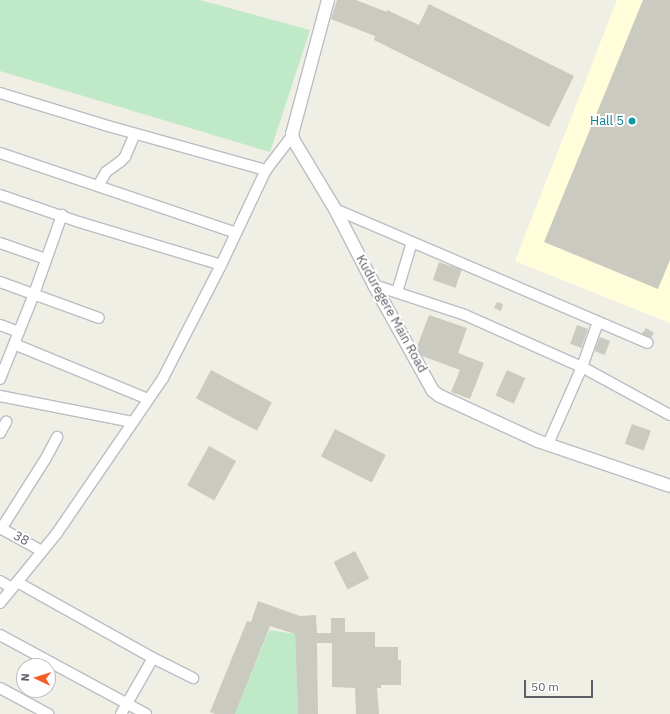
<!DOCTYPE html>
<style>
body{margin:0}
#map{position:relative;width:670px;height:714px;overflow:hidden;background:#f0efe5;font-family:"IBM Plex Sans",sans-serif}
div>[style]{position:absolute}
.commercial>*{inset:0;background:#fffdda}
.green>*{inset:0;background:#bfe9c7}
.building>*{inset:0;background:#cbcac1;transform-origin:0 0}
.roads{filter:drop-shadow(1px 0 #bcbdc4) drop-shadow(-1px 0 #bcbdc4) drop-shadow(0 1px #bcbdc4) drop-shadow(0 -1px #bcbdc4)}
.minor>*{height:10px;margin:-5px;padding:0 5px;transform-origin:5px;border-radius:5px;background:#fff}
.tertiary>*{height:12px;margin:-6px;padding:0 6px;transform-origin:6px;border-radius:6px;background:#fff}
.dots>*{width:11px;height:11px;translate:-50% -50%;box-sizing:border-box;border:2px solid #fff;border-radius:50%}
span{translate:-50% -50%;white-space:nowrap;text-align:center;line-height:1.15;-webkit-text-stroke:4px #fff;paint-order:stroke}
.culture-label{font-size:13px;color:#0d838f}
.right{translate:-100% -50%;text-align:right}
.street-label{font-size:13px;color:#5c5f66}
.north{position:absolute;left:16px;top:658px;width:40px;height:40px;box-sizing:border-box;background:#fff;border:1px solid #bebfc2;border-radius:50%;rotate:274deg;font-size:11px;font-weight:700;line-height:16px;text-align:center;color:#5c5f66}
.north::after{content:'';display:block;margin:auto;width:14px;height:18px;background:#f55c26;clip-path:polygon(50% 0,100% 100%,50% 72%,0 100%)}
.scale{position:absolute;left:524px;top:680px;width:69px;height:18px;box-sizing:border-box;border:2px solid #5c5f66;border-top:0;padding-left:5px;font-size:12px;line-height:14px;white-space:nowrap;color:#5c5f66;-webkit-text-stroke:3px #fff;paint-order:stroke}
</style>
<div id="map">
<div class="commercial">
<i style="clip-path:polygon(617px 0,670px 0,670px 323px,515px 261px)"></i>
</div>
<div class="green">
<i style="clip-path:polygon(0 0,200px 0,310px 30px,270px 152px,0 71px)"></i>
<i style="clip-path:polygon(269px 630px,295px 634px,298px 714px,235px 714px)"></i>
</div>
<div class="building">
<i style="clip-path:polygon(337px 0,356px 0,387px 12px,387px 10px,419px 25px,429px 4px,574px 76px,549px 127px,374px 40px,375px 36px,331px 19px)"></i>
<i style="clip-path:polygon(643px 0,670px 0,670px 260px,658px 289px,544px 242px)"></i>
<i style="left:439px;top:262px;width:24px;height:19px;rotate:19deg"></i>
<i style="clip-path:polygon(497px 302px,503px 304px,501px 311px,494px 308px)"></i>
<i style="clip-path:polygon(429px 315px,467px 328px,458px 353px,484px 363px,470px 399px,451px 392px,460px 370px,422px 356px,417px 347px)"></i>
<i style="left:577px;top:325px;width:12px;height:20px;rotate:20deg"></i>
<i style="clip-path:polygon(646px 328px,654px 333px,651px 338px,642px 334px)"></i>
<i style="left:600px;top:337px;width:11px;height:15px;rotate:22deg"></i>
<i style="left:211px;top:370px;width:69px;height:32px;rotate:28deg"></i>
<i style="left:507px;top:370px;width:20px;height:28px;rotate:24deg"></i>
<i style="left:632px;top:424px;width:20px;height:21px;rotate:20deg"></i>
<i style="left:335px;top:429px;width:57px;height:31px;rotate:27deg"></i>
<i style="left:209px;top:446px;width:31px;height:45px;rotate:29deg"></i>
<i style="left:355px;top:551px;width:31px;height:24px;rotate:63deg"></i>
<i style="clip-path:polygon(258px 601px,300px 616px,316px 615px,317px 633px,331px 633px,331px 618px,345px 618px,345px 632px,375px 632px,375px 647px,398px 647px,398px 660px,401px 660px,401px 685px,381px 685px,381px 688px,377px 688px,379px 714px,356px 714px,355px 688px,332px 687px,332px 643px,317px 643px,318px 714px,298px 714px,295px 634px,270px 626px,235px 714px,215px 714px,210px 712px,247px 621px,251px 622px)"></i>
</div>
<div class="roads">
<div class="minor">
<i style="left:0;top:93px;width:113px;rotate:17deg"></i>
<i style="left:108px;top:126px;width:164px;rotate:15.6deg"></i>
<i style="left:0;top:153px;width:249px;rotate:18.7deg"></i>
<i style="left:98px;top:186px;width:16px;rotate:-60deg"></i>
<i style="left:106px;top:172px;width:17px;rotate:-36deg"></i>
<i style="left:120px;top:162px;width:7px;rotate:-45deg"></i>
<i style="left:125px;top:157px;width:25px;rotate:-67deg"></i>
<i style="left:0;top:195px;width:83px;rotate:18.9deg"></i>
<i style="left:79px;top:222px;width:148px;rotate:16.8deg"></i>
<i style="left:335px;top:209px;width:340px;rotate:23.2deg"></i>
<i style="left:0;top:243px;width:49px;rotate:19.2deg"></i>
<i style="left:0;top:282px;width:105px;rotate:20deg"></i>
<i style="left:374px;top:285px;width:96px;rotate:18.2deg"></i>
<i style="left:465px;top:315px;width:128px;rotate:24deg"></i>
<i style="left:582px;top:367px;width:100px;rotate:28.6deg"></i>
<i style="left:397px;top:292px;width:52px;rotate:-73.3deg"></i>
<i style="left:0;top:325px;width:20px;rotate:20deg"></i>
<i style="left:14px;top:344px;width:145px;rotate:22.3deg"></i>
<i style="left:0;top:379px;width:92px;rotate:-68.2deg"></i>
<i style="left:34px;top:294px;width:84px;rotate:-70.5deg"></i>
<i style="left:0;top:396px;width:135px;rotate:11.1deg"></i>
<i style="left:0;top:433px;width:13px;rotate:-61deg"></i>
<i style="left:548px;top:444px;width:84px;rotate:-66.2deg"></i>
<i style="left:582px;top:367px;width:48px;rotate:-70.4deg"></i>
<i style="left:0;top:528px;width:48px;rotate:28.7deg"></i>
<i style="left:1px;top:529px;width:84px;rotate:-57.6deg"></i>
<i style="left:46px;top:458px;width:24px;rotate:-62deg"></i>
<i style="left:0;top:581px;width:14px;rotate:30deg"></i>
<i style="left:17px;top:582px;width:156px;rotate:29.2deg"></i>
<i style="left:153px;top:658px;width:45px;rotate:26.6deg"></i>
<i style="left:0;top:603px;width:90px;rotate:-50.8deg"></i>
<i style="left:57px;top:533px;width:188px;rotate:-55.6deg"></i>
<i style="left:163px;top:378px;width:127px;rotate:-62.8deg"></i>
<i style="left:221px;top:265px;width:105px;rotate:-64.7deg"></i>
<i style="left:266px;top:170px;width:43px;rotate:-52.6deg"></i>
<i style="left:0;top:635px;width:166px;rotate:28.4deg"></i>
<i style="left:0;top:688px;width:55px;rotate:28.4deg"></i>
<i style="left:121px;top:714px;width:64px;rotate:-60.3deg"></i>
</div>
<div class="tertiary">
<i style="left:328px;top:0;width:139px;rotate:105deg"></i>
<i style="left:292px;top:134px;width:7px;rotate:74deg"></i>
<i style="left:294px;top:141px;width:79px;rotate:58.9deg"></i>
<i style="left:335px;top:209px;width:85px;rotate:62.8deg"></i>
<i style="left:374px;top:285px;width:121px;rotate:60.9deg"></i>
<i style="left:433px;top:391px;width:9px;rotate:36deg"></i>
<i style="left:440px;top:396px;width:108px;rotate:24.7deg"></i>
<i style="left:538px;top:441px;width:139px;rotate:18.8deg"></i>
</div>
</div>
<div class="dots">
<i style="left:632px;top:121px;background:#0f9aa8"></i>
</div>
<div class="culture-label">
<span class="right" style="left:624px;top:121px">Hall 5</span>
</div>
<div class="street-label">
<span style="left:391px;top:314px;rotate:61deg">Kuduregere Main Road</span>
<span style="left:21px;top:539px;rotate:29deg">38</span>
</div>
<div class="north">N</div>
<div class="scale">50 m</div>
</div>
